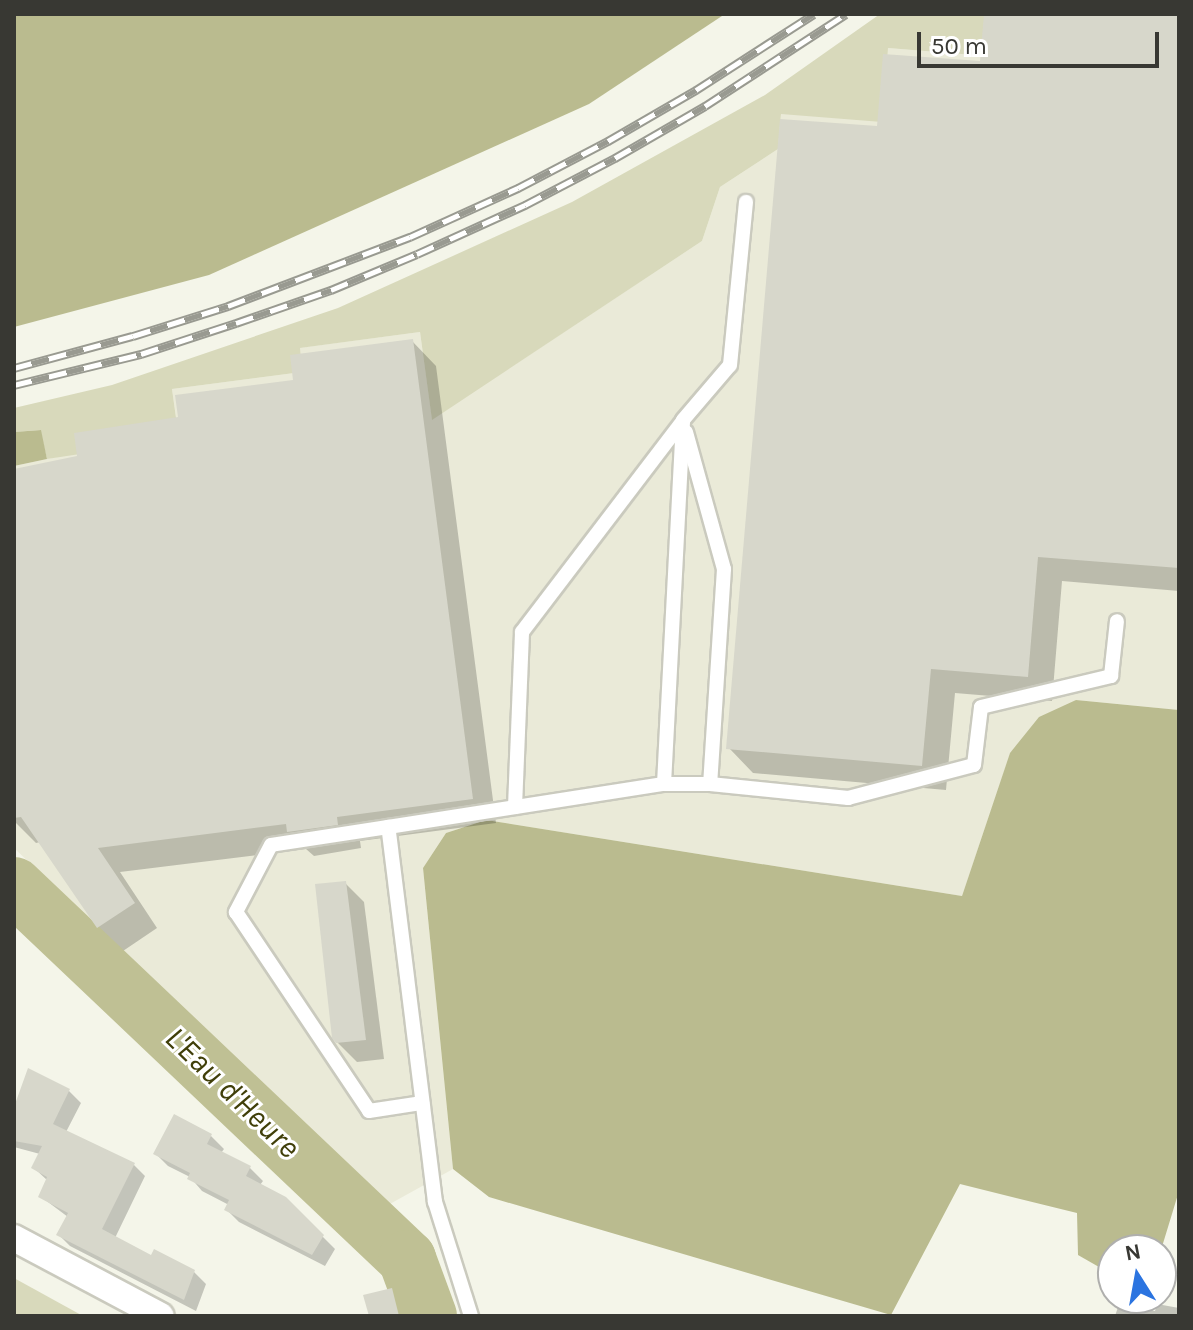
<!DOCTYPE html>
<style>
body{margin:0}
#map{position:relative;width:1193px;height:1330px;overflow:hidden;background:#f4f5e9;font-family:Karla,sans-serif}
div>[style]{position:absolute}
.built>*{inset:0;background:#eaead8}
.green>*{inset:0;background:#d8d9bb}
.forest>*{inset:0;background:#babb8f}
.shadow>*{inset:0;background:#0003}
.river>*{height:58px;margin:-29px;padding:0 29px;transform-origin:29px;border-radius:29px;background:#bfc094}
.building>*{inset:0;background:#d7d7cb}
.roads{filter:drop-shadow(2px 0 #cacabe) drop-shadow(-2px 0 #cacabe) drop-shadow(0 2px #cacabe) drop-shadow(0 -2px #cacabe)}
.service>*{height:14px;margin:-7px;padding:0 7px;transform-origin:7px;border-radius:7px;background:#fff}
.minor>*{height:26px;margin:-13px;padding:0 13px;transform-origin:13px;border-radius:13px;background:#fff}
.rail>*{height:9px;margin-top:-4.5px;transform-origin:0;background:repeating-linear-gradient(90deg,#fff 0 18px,#999a91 0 36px);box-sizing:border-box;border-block:2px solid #999a91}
span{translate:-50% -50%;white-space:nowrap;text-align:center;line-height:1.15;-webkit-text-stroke:6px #fff;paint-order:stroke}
.water-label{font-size:32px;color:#403f09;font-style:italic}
.frame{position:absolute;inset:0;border:16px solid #383833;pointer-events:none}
.north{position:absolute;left:1097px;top:1234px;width:80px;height:80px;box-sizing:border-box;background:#fff;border:2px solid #afafad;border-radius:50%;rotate:349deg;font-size:22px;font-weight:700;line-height:32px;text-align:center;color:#383833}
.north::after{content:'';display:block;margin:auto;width:28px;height:36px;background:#2b74e0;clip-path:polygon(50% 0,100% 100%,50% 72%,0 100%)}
.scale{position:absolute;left:917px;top:32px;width:242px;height:36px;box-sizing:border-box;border:4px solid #383833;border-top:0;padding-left:10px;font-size:24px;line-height:28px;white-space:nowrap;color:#383833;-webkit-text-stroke:6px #fff;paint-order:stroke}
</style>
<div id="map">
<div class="built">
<i style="clip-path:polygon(1179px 14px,1179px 710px,1076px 700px,1010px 754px,962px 896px,486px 820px,446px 833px,423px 868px,453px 1169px,388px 1205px,14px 848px,14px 466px,85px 451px,179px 438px,172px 389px,302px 372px,299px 348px,420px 332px,432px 419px,702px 241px,720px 187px,778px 149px,781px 114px,888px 48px,986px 56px)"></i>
</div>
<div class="green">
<i style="clip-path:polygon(880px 14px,989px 14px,986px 56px,888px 48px,882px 122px,781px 114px,778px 149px,720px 187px,702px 241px,432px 420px,420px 332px,300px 348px,302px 372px,172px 389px,179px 439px,47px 459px,40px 430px,14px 432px,14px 408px,112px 385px,338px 308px,572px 202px,765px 95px)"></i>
<i style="clip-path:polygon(14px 1278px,83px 1316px,14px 1316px)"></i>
</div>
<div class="forest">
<i style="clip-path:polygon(14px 14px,725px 14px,589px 104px,209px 275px,14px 327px)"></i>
<i style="clip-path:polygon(41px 430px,47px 459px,14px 466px,14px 432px)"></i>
<i style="clip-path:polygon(1076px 700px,1179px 710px,1179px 1191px,1161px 1250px,1113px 1250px,1113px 1275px,1078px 1255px,1077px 1213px,960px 1184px,891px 1315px,489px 1197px,453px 1169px,423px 868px,446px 833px,486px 820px,962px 896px,1010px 753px,1039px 717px)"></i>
</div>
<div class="shadow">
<i style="clip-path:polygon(986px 14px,1179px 14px,1179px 591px,1062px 581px,1052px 701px,955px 693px,946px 790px,753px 773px,729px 748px,879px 128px,981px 63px)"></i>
<i style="clip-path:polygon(412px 341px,436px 366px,496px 823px,360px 841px,361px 848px,314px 856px,306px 849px,120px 872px,157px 928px,123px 951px,98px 927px,40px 842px,36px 843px,14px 821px,14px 471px,79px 458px,180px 419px)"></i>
<i style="clip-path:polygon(345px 883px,364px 902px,384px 1059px,357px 1062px,337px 1042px)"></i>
<i style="clip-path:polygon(30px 1071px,69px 1091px,81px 1103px,66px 1132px,134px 1165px,145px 1176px,115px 1238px,152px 1258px,194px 1272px,206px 1284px,196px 1311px,70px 1246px,59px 1235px,68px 1217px,40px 1196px,48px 1181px,34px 1168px,40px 1154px,14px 1147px,14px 1113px)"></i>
<i style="clip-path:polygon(211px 1136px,224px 1149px,221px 1153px,250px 1168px,263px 1181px,260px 1185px,285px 1199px,335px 1249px,325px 1266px,239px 1222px,226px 1209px,229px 1205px,202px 1191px,190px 1177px,168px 1166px,156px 1154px)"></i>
<i style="clip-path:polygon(391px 1290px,404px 1302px,407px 1316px,371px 1316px)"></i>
<i style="clip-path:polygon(1119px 1304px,1155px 1311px,1157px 1304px,1179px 1308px,1179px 1316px,1115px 1316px)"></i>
</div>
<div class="river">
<i style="left:14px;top:886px;width:542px;rotate:43.5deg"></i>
<i style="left:407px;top:1259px;width:61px;rotate:69.8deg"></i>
</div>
<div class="building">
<i style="clip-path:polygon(984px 14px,1179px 14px,1179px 568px,1038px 557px,1028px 677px,931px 669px,922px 766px,726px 749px,780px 119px,877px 126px,883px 54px,980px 61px)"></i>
<i style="clip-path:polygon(413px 339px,473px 799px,337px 817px,338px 825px,287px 832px,286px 824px,98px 848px,135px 903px,97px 928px,21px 817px,14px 818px,14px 469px,77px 456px,74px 433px,178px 417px,175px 395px,293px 380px,290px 355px)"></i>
<i style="clip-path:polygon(346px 881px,366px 1040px,336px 1043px,332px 1038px,315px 884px)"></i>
<i style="clip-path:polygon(28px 1068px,70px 1089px,53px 1124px,135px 1163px,102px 1229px,151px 1255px,154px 1249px,195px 1270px,184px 1300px,56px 1235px,68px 1213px,38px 1197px,47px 1177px,31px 1168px,42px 1146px,14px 1141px,14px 1107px)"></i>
<i style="clip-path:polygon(174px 1114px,212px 1134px,207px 1144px,251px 1166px,246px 1176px,286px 1197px,324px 1235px,312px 1255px,224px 1210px,229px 1200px,187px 1179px,190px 1173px,153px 1154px)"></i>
<i style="clip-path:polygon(392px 1288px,399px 1316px,369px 1316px,363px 1295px)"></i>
</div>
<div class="roads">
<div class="service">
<i style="left:686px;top:432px;width:142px;rotate:74.5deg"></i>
<i style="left:724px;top:569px;width:215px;rotate:93.7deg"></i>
<i style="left:664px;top:784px;width:364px;rotate:-87deg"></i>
<i style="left:683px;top:420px;width:72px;rotate:-49.5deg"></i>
<i style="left:730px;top:365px;width:164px;rotate:-84.4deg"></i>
<i style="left:515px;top:807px;width:175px;rotate:-87.7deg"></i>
<i style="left:522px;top:632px;width:265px;rotate:-52.7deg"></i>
<i style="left:388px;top:827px;width:118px;rotate:171.3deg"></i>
<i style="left:271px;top:845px;width:76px;rotate:117.6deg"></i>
<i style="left:236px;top:912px;width:239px;rotate:56.2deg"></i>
<i style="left:369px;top:1111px;width:54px;rotate:-8.6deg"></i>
<i style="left:471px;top:1316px;width:120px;rotate:-107.5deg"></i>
<i style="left:435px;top:1202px;width:378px;rotate:-97.1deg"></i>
<i style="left:388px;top:827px;width:279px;rotate:-8.9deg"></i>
<i style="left:664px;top:784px;width:46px"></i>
<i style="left:710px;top:784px;width:139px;rotate:5.8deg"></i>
<i style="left:848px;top:798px;width:130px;rotate:-14.7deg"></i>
<i style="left:974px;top:765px;width:58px;rotate:-83.1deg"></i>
<i style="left:981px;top:707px;width:134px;rotate:-13.4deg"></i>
<i style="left:1111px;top:676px;width:55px;rotate:-83.8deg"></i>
</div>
<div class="minor">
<i style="left:14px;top:1238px;width:166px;rotate:28deg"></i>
</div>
</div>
<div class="rail">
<i style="left:14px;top:368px;width:123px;rotate:-15.1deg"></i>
<i style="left:133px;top:336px;width:100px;rotate:-17.5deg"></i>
<i style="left:228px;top:306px;width:195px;rotate:-20.8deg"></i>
<i style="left:410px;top:237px;width:119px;rotate:-24.4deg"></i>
<i style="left:518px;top:188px;width:102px;rotate:-27.6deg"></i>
<i style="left:608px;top:141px;width:102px;rotate:-30.1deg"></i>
<i style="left:696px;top:90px;width:140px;rotate:-32.8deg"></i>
<i style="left:14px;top:385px;width:131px;rotate:-13.7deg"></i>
<i style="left:141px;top:354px;width:100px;rotate:-18.1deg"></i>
<i style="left:236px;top:323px;width:101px;rotate:-19.2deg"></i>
<i style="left:331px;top:290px;width:93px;rotate:-22.7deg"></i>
<i style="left:417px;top:254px;width:119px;rotate:-24.4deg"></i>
<i style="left:525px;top:205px;width:102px;rotate:-27.6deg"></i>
<i style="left:615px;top:158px;width:104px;rotate:-30deg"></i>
<i style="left:705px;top:106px;width:168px;rotate:-33.1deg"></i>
</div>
<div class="water-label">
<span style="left:232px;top:1093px;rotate:44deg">L'Eau d'Heure</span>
</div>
<div class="frame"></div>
<div class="north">N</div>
<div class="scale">50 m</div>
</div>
